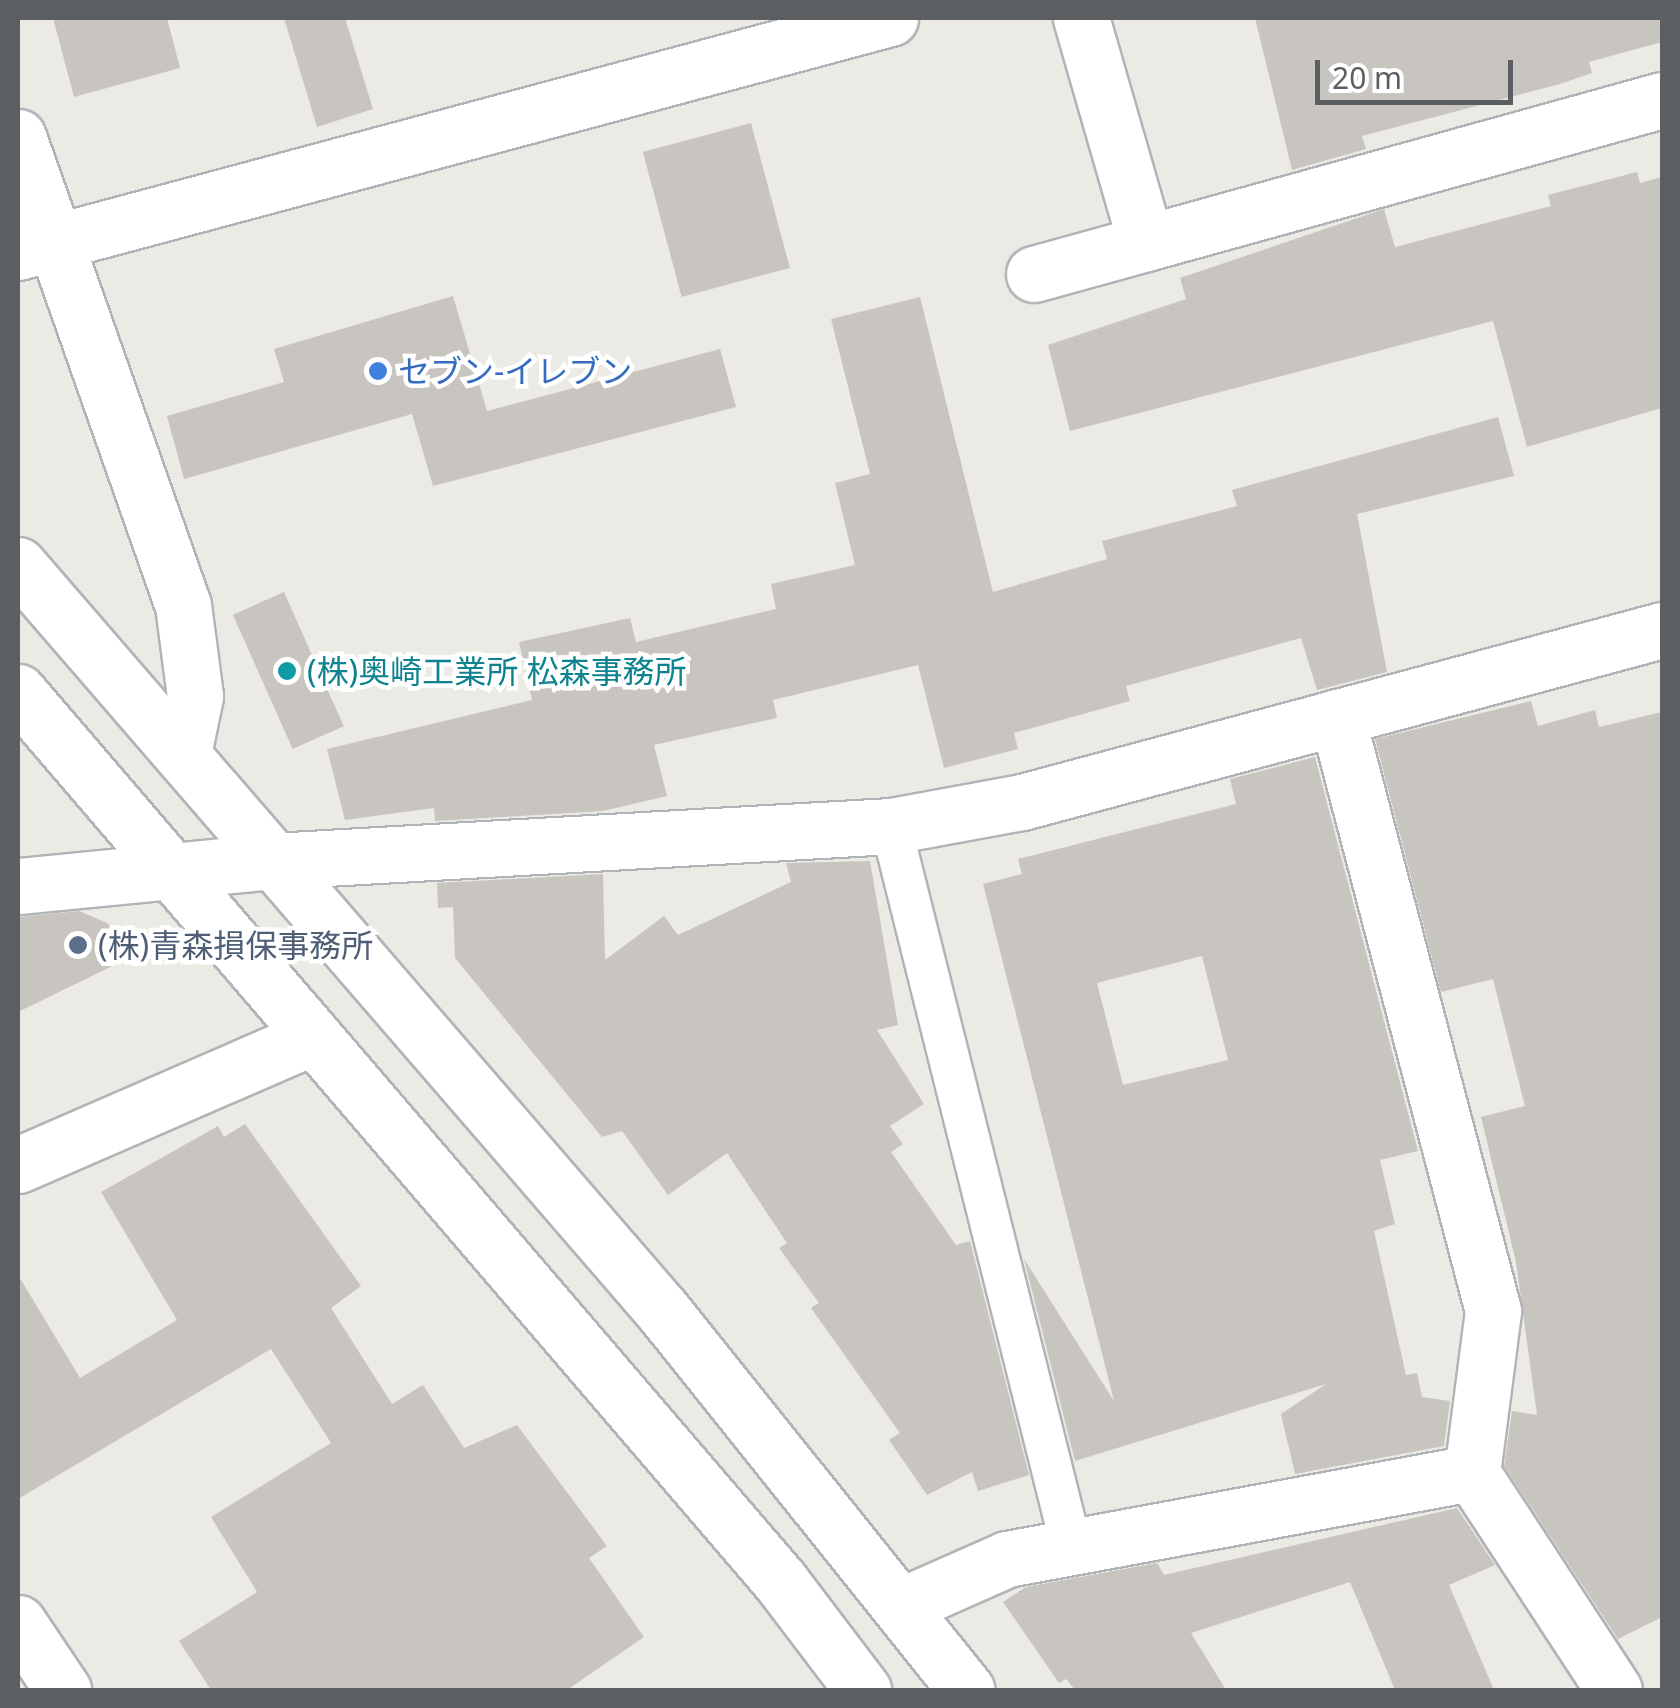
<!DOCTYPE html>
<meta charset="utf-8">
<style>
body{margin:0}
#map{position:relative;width:1680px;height:1708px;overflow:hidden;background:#eceae4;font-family:"Noto Sans","Noto Sans JP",sans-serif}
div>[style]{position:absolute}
.building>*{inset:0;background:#c8c5c0;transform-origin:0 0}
.roads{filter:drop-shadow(2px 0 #b1b4b7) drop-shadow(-2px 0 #b1b4b7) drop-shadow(0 2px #b1b4b7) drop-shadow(0 -2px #b1b4b7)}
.lane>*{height:40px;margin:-20px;padding:0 20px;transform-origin:20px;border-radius:20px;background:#fff}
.street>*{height:55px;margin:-27.5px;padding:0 27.5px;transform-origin:27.5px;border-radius:27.5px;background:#fff}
.secondary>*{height:55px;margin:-27.5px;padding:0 27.5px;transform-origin:27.5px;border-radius:27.5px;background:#fff}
.dots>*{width:28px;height:28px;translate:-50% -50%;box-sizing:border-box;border:5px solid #fff;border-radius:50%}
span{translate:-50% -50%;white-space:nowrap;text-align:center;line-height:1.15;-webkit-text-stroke:9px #fff;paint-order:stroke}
.shop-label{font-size:32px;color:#366cbe}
.left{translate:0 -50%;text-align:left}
.culture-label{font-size:32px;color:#0d838f}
.service-label{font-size:32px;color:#4e5e75}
.frame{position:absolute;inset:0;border:20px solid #5c5f62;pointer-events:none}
.scale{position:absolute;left:1315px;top:60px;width:198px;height:45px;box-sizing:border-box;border:5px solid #5c5f62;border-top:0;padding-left:12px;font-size:30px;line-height:35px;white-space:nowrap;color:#5c5f62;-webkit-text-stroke:8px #fff;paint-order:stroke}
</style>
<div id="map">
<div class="building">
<i style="clip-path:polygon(53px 18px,167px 18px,180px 68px,74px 97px)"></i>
<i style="clip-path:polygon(284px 18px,345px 18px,373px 109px,317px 127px)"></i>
<i style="clip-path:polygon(1255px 18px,1662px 18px,1662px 42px,1589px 62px,1592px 73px,1560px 84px,1362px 136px,1366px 149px,1292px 170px)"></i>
<i style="left:751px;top:123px;width:150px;height:112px;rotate:75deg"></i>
<i style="clip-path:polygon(1637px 172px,1640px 183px,1662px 177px,1662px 408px,1527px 447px,1493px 321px,1070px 431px,1048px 345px,1186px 299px,1180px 278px,1384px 209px,1395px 247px,1551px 206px,1548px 195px)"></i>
<i style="clip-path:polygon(453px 296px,487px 411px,720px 349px,736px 407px,433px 486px,412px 414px,184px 479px,167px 416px,284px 382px,274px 349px)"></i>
<i style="clip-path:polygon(920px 297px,993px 592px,1107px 559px,1102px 541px,1237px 506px,1232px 490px,1498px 417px,1514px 476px,1357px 514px,1387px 672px,1317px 690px,1301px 638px,1126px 686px,1130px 701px,1014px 733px,1018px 749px,944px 768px,918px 665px,773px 700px,777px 718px,654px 745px,667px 796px,603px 811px,435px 821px,434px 808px,345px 820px,327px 749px,532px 700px,519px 642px,630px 618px,636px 642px,776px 609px,771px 584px,855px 565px,835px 483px,870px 474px,831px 319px)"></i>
<i style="left:284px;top:592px;width:147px;height:56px;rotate:66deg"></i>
<i style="clip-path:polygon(1531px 701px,1538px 726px,1595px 710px,1599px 727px,1662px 712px,1662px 1617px,1618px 1639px,1504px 1466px,1512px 1411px,1537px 1415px,1516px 1262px,1481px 1117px,1525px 1106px,1493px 979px,1441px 992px,1375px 739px)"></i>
<i style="clip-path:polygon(evenodd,1315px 757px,1418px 1151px,1380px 1160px,1395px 1224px,1374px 1231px,1406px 1375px,1417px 1373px,1422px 1397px,1450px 1401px,1444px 1446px,1295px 1474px,1281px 1414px,1326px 1384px,1075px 1461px,1024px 1259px,1114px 1401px,983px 884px,1022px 874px,1018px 859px,1236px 804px,1230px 779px,1315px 757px,1202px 956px,1228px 1060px,1123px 1085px,1097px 983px,1202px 956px)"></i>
<i style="clip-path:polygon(870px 861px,898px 1025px,877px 1030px,924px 1104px,890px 1126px,903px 1144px,891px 1152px,956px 1245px,970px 1241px,1029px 1475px,978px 1491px,972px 1472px,927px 1495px,889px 1440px,900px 1433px,811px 1308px,819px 1303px,779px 1248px,787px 1243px,727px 1153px,668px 1195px,622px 1131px,602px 1137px,455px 958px,453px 907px,438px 908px,437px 883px,603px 874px,605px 960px,664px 916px,678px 935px,791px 882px,786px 863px)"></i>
<i style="clip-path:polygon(79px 911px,107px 923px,135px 955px,18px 1012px,18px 917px)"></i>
<i style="clip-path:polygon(245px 1124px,361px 1286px,331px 1308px,392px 1404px,423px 1385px,464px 1448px,517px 1425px,607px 1546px,589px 1558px,644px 1637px,567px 1690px,211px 1690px,179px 1641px,257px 1592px,211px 1517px,331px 1443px,271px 1349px,18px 1499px,18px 1275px,80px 1378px,177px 1320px,101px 1192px,218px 1126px,224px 1137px)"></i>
<i style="clip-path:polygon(1457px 1508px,1495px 1565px,1449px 1585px,1494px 1690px,1395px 1690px,1350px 1582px,1191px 1633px,1226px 1690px,1075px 1690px,1066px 1679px,1059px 1683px,1003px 1602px,1026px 1587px,1157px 1563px,1164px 1575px)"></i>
</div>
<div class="roads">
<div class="lane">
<i style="left:891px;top:826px;width:741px;rotate:75.95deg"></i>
</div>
<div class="street">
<i style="left:1081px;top:18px;width:234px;rotate:73.9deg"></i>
<i style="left:1146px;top:243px;width:535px;rotate:-15.49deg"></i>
<i style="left:18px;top:137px;width:496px;rotate:70.6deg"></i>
<i style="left:183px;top:605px;width:92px;rotate:82.5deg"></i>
<i style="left:195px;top:696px;width:59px;rotate:101.7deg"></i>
<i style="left:1034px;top:274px;width:116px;rotate:-15.5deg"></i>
<i style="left:1337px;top:717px;width:614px;rotate:75.28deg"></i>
<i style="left:1493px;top:1311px;width:163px;rotate:97.4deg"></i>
<i style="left:1472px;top:1473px;width:259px;rotate:56.8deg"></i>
<i style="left:18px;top:886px;width:256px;rotate:-5.6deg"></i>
<i style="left:273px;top:861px;width:619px;rotate:-3.24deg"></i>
<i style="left:891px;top:826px;width:133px;rotate:-10.4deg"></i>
<i style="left:1022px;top:802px;width:663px;rotate:-15.04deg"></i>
<i style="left:18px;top:1165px;width:318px;rotate:-23.5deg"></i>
<i style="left:903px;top:1605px;width:114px;rotate:-23.9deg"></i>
<i style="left:1007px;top:1559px;width:473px;rotate:-10.5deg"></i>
<i style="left:18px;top:1623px;width:81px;rotate:56.1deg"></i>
</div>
<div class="secondary">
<i style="left:18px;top:252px;width:903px;rotate:-15.02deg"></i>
<i style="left:18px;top:565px;width:985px;rotate:49.16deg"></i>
<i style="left:662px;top:1310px;width:487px;rotate:51.3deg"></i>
<i style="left:18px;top:692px;width:1172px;rotate:49.39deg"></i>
<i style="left:781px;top:1582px;width:136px;rotate:52.8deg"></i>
</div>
</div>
<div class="dots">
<i style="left:378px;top:371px;background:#3f7fe0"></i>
<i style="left:287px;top:671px;background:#0f9aa8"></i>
<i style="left:78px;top:945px;background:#5c6f8a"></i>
</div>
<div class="shop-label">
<span class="left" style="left:398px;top:371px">セブン-イレブン</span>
</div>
<div class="culture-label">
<span class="left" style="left:307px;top:671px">(株)奥崎工業所 松森事務所</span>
</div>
<div class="service-label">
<span class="left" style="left:98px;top:945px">(株)青森損保事務所</span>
</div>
<div class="frame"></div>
<div class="scale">20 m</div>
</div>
